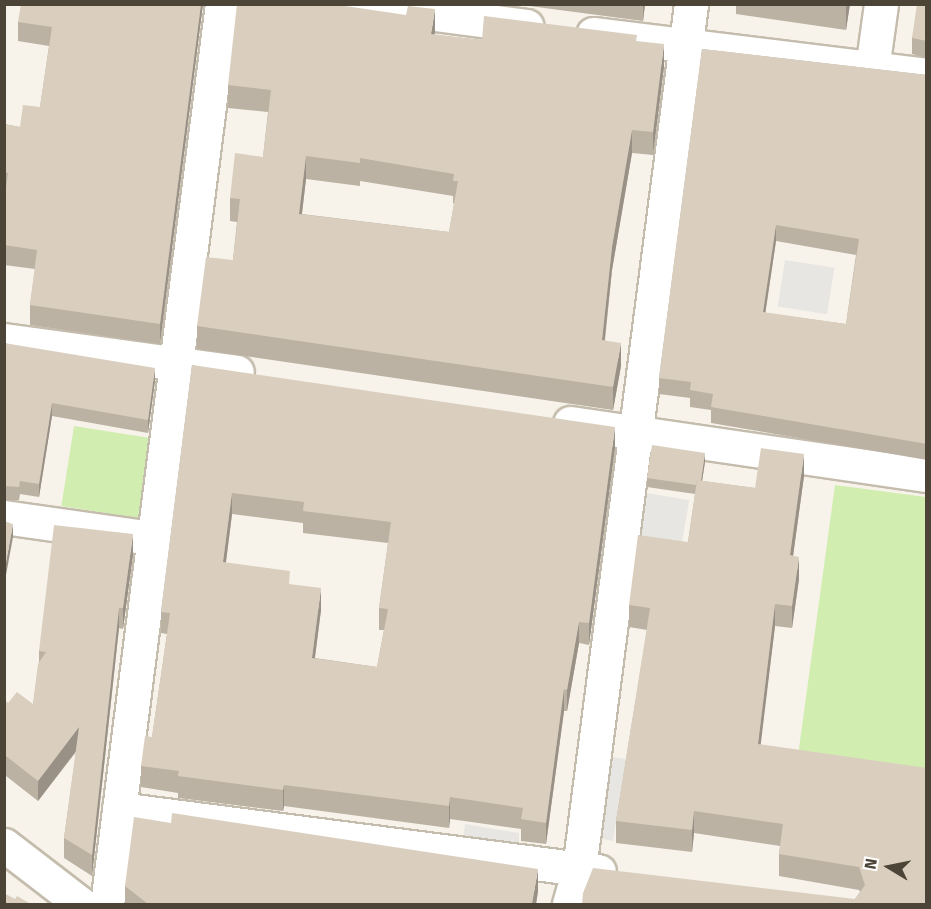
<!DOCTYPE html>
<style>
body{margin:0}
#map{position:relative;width:931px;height:909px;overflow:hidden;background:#f7f3eb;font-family:"Fira Sans",sans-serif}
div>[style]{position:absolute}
.green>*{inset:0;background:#d1eeb0;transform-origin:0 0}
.parking>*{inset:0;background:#e8e6e2;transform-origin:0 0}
.roads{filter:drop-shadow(2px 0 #c4bcac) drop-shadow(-2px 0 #c4bcac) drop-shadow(0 2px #c4bcac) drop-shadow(0 -2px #c4bcac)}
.minor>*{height:33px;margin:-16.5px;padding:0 16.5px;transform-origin:16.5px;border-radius:16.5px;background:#fff}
.wall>*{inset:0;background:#bbb2a4}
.shaded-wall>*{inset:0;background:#999186}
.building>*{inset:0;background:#dacfbf}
span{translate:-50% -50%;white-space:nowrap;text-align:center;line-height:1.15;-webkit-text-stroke:4.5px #fff;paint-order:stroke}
.frame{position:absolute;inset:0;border:6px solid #4c4437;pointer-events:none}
.north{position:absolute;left:859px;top:837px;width:60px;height:60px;-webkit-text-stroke:4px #fff;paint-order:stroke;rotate:280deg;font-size:16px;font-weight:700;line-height:24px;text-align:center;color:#4c4437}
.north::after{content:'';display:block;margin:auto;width:21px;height:27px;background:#4c4437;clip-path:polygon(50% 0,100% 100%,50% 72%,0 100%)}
</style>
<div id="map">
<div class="green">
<i style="left:74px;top:426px;width:85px;height:81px;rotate:9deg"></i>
<i style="clip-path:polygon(835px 485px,926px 497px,926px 781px,797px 763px)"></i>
</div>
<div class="parking">
<i style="left:785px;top:260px;width:50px;height:47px;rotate:9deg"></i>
<i style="left:642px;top:492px;width:48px;height:55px;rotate:10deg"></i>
<i style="clip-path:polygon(606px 756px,632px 760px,623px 777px,613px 841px,593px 837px)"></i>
<i style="clip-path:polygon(465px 824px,519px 833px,519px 843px,563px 851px,463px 841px)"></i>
</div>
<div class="roads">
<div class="minor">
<i style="left:359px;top:4px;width:169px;rotate:7.5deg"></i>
<i style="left:593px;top:34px;width:336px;rotate:7deg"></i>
<i style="left:872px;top:69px;width:66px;rotate:-82.1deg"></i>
<i style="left:4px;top:340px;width:235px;rotate:7.8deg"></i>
<i style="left:570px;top:423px;width:360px;rotate:8.3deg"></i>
<i style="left:4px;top:517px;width:142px;rotate:8.1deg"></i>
<i style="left:119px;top:809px;width:484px;rotate:7.4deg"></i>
<i style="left:4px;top:845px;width:97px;rotate:37.5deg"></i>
<i style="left:107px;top:904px;width:907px;rotate:-82.72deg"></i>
<i style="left:569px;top:904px;width:36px;rotate:-74deg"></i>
<i style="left:579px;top:869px;width:872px;rotate:-82.62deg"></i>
</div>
</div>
<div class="wall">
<i style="clip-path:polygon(203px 4px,160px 344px,30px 325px,30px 305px,35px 269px,4px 265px,4px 204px,6px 192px,4px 192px,4px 124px,20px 127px,40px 107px,49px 46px,18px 41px,18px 22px)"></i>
<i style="clip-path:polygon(514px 4px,645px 4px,643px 21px)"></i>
<i style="clip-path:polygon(736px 4px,850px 4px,846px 30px,736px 14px)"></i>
<i style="clip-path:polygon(927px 4px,927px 58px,912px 54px,912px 38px)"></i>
<i style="clip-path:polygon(evenodd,434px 35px,482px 40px,637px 41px,664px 67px,653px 155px,632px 153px,612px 270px,605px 341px,621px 366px,613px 410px,197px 349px,197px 326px,233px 260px,237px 222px,230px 221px,230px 198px,263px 157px,268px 112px,228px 108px,228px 85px,434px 35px,306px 179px,360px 186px,360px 181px,453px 196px,453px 203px,454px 204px,449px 232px,302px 214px,306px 179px)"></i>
<i style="clip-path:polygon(evenodd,702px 49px,927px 75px,927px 460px,711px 423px,711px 410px,690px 407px,690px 398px,659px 394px,659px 378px,702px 49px,776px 241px,856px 255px,846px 324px,765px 313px,776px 241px)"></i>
<i style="clip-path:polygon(4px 343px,155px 381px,148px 433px,52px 416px,39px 497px,20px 494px,19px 500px,4px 500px)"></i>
<i style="clip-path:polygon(evenodd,192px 365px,615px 448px,589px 645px,579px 643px,567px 711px,564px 711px,546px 844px,521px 841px,521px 829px,450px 819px,449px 828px,284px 806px,283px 811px,178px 798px,178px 793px,141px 787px,141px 766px,152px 737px,167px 634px,161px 633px,161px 612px,192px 365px,232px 514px,303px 523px,303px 533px,388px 543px,379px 608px,379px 630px,384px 630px,377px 667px,315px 658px,321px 610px,290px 585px,226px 563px,232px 514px)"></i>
<i style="clip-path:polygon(705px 462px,702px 481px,755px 488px,804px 476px,793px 556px,799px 579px,792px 628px,775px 626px,760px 745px,927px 904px,855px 899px,860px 892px,859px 890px,779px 876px,779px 854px,780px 846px,694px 833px,692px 852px,616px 843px,616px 821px,647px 630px,629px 627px,629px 605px,688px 542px,695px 494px,647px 487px,647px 478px)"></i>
<i style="clip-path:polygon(133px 555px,123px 629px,119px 628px,92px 876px,64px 858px,64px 838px,76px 752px,38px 801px,6px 776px,4px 778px,4px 700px,8px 703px,33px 704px,39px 662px,39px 651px)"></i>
<i style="clip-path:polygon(125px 886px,538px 891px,536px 904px,125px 904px)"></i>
</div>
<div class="shaded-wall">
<i style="clip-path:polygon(201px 4px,203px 4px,160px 344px,160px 324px)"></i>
<i style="clip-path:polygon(643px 4px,645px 4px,643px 21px)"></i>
<i style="clip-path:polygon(846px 4px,850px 4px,846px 30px)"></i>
<i style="clip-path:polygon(435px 9px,435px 32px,431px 57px,431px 34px)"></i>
<i style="clip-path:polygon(664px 44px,664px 67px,653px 155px,653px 132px)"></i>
<i style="clip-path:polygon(632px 130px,632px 153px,612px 270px,602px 363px,602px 340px,612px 247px)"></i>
<i style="clip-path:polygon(306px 156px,306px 179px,299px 237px,299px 214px)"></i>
<i style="clip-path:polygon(776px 225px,776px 241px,763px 329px,763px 312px)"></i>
<i style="clip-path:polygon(621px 343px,621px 366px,613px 410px,613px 387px)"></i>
<i style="clip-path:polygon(155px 368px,155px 381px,148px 433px,148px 420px)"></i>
<i style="clip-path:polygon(52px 403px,52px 416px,39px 497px,39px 484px)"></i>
<i style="clip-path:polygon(615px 427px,615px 448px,589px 645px,589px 623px)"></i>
<i style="clip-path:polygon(705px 453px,705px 462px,700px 494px,700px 486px)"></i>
<i style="clip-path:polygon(804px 454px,804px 476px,790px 578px,790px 555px)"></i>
<i style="clip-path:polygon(232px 493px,232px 514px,223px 584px,223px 562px)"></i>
<i style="clip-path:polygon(13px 524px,13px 537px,4px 586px,4px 573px)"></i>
<i style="clip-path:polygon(133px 534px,133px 555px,123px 629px,123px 608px)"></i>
<i style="clip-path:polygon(799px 557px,799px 579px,792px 628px,792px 606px)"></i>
<i style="clip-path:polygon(321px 588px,321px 610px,312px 679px,312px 658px)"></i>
<i style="clip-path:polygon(775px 604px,775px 626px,758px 767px,758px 744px)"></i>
<i style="clip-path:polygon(119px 608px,119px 628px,92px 876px,92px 855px)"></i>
<i style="clip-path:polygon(579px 622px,579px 643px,567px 711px,567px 690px)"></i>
<i style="clip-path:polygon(564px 689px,564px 711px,546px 844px,546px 823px)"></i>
<i style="clip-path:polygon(79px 727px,79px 747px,38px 801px,38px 781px)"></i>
<i style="clip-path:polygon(6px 756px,6px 776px,4px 778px,4px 758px)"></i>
<i style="clip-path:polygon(284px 785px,284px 806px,283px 811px,283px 790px)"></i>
<i style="clip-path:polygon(450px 797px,450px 819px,449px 828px,449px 806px)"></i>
<i style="clip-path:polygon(694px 811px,694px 833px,692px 852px,692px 830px)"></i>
<i style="clip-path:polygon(538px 869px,538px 891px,536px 904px,532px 904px)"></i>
</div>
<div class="building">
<i style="clip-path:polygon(21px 4px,201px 4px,160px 324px,30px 305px,37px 250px,4px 245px,4px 204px,8px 173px,4px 172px,4px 124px,20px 127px,23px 105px,40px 107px,52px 27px,18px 22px)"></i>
<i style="clip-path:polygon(evenodd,237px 4px,332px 4px,406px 15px,408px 6px,435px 9px,431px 34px,482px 40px,484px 16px,637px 35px,636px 41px,664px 44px,653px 132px,632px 130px,612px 247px,602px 340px,621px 343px,613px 387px,197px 326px,206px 257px,233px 260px,240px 199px,230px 198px,235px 153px,263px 157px,271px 90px,228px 85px,237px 4px,306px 156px,360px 163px,360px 158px,454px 174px,453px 181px,458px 181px,449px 232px,299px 214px,306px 156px)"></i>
<i style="clip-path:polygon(917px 4px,927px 4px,927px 41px,912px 38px)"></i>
<i style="clip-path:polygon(evenodd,702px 49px,927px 75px,927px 444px,711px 407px,713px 394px,690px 390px,691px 382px,659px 378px,702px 49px,776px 225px,859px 239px,846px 324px,763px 312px,776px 225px)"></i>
<i style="clip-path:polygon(4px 343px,155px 368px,148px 420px,52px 403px,39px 484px,20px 481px,19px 487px,4px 486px)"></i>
<i style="clip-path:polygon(evenodd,192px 365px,615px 427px,589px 623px,579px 622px,567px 690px,564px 689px,546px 823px,521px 819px,523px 808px,450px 797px,449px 806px,284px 785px,283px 790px,178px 776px,179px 771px,141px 766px,145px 736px,152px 737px,170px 613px,161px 612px,192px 365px,232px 493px,304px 502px,303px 511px,391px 522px,379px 608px,388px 609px,377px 667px,312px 658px,321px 588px,289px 584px,290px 571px,223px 562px,232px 493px)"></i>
<i style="clip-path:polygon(652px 445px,705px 453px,701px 481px,697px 480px,696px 485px,647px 478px)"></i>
<i style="clip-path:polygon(761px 448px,804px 454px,790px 555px,799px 557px,792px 606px,775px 604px,758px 744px,927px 768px,927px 904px,582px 904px,583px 893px,593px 868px,855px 899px,865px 885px,859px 867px,779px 854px,783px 824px,694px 811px,692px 830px,616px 821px,650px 608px,629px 605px,638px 535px,688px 542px,697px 480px,755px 488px)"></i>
<i style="clip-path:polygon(4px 521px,13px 524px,4px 573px)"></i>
<i style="clip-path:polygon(54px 525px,133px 534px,123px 608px,119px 608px,92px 855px,64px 838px,79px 727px,38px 781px,6px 756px,4px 758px,4px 700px,8px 703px,17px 692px,33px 704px,38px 664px,46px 652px,39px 651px)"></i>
<i style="clip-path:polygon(172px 813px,538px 869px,532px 904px,148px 904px,125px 886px,134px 817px,171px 823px)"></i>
<i style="clip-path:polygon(4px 893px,15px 899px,17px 896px,31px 904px,4px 904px)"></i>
</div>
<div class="frame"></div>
<div class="north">N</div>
</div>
